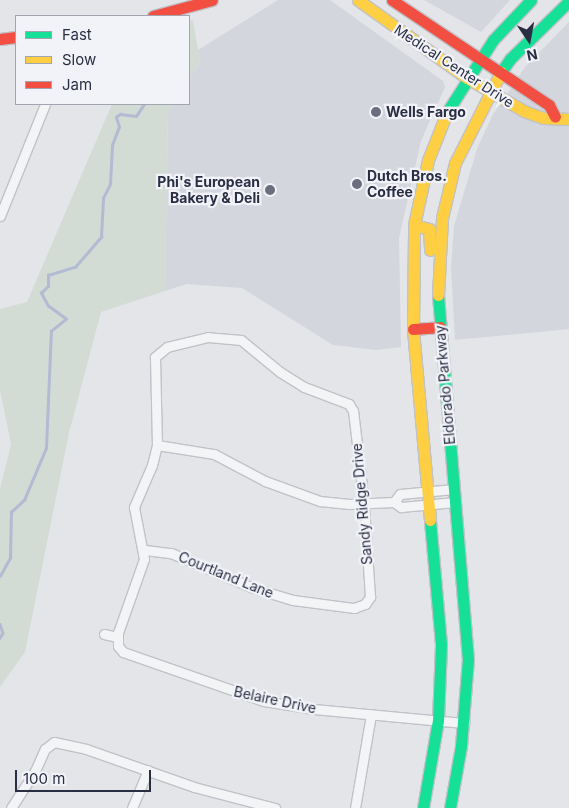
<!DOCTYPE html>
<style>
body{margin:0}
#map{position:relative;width:569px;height:808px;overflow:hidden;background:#e4e5e9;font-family:Inter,sans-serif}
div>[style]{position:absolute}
.built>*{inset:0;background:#d4d6de}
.green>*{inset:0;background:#d2dcd5}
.stream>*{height:2.5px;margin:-1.25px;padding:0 1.25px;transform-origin:1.25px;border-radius:1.25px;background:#b3bbd3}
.roads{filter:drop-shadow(1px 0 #c1c2c7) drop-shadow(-1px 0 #c1c2c7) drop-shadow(0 1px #c1c2c7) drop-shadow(0 -1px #c1c2c7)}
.street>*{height:9px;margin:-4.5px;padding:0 4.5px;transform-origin:4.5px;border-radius:4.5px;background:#f3f4f6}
.fast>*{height:11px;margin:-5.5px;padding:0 5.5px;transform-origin:5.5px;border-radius:5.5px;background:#16e098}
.slow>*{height:11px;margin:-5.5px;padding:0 5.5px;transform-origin:5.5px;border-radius:5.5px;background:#ffcf43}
.jam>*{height:11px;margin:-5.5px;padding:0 5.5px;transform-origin:5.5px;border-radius:5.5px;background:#f24e42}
.dots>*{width:14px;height:14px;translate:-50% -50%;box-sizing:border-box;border:2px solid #f2f3f8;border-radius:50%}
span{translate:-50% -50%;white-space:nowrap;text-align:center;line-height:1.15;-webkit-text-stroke:4.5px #f2f3f8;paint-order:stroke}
.street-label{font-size:14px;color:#2a2e43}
.poi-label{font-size:14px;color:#2a2e43;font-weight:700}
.left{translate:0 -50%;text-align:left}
.right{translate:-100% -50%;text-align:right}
.legend{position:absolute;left:15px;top:15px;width:175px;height:90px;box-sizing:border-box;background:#f2f3f8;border:1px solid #a2a4b0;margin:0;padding:6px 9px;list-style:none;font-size:15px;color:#2a2e43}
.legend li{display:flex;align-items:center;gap:10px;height:25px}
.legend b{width:25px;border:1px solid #a2a4b0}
.north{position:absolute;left:504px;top:15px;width:50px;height:50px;-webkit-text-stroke:4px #f2f3f8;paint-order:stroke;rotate:168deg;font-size:14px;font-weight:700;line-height:20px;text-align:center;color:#2a2e43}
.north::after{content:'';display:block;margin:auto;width:18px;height:22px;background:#2a2e43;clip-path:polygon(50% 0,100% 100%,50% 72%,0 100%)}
.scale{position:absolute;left:15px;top:770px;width:136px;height:22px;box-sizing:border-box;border:2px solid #2a2e43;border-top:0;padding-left:6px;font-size:15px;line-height:18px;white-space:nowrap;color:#2a2e43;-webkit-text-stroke:4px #f2f3f8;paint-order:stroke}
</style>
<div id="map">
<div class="built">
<i style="clip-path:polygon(278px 0,330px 0,443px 81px,445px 87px,421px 141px,399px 238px,401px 347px,376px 350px,333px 345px,242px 288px,187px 284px,165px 291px,168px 112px,173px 104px,189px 104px,189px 79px,200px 62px,198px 50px)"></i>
<i style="clip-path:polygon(424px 0,510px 0,481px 32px)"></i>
<i style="clip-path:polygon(569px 22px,569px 329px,455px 340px,451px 268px,454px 226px,477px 149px,492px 116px,525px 67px)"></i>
</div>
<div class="green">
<i style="clip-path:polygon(193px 20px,200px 62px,189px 79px,189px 21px)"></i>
<i style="clip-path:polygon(112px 104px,173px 104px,168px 112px,165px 291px,101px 312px,69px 433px,25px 652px,0 687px,0 489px,11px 444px,0 390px,0 309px,27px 302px)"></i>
</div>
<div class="stream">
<i style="left:0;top:576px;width:21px;rotate:-61deg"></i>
<i style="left:10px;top:558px;width:46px;rotate:-88.8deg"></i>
<i style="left:11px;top:512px;width:18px;rotate:-43deg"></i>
<i style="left:24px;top:500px;width:56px;rotate:-67.1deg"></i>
<i style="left:46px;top:448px;width:117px;rotate:-87.6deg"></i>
<i style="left:51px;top:331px;width:19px;rotate:-39deg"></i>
<i style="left:66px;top:319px;width:22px;rotate:-144deg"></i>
<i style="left:48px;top:306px;width:15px;rotate:-118deg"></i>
<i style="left:41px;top:293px;width:10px;rotate:-45deg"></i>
<i style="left:48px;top:286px;width:11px;rotate:-90deg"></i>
<i style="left:48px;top:275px;width:28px;rotate:-17deg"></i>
<i style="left:75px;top:267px;width:40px;rotate:-49deg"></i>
<i style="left:101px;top:237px;width:39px;rotate:-87deg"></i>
<i style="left:103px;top:198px;width:16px;rotate:-63deg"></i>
<i style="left:110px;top:184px;width:39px;rotate:-87deg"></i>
<i style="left:112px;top:145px;width:19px;rotate:-69deg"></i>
<i style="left:119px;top:127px;width:10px;rotate:-107deg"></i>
<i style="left:116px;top:117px;width:5px;rotate:-37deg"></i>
<i style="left:120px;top:114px;width:16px;rotate:7deg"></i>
<i style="left:136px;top:116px;width:14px;rotate:-56deg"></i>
<i style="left:0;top:624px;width:9px;rotate:72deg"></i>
<i style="left:3px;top:633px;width:6px;rotate:121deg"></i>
</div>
<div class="roads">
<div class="street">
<i style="left:0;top:216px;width:121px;rotate:-68.1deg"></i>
<i style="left:157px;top:445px;width:58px;rotate:9deg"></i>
<i style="left:214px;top:454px;width:58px;rotate:27.9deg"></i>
<i style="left:265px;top:481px;width:59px;rotate:20deg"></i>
<i style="left:320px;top:501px;width:29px;rotate:6deg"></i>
<i style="left:349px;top:504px;width:45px;rotate:-2.5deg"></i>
<i style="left:454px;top:489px;width:54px;rotate:174.7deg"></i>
<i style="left:400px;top:494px;width:10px;rotate:127deg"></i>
<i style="left:394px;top:502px;width:9px;rotate:36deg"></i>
<i style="left:401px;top:507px;width:54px;rotate:-5.3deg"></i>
<i style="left:145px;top:550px;width:26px;rotate:7deg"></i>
<i style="left:171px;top:553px;width:89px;rotate:23.1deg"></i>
<i style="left:253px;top:588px;width:42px;rotate:16.7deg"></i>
<i style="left:293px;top:600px;width:62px;rotate:7.5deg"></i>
<i style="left:354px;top:608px;width:12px;rotate:-20deg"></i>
<i style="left:365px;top:604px;width:9px;rotate:-54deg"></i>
<i style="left:370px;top:597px;width:93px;rotate:-93.7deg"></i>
<i style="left:364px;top:504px;width:94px;rotate:-96.7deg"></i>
<i style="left:353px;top:411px;width:8px;rotate:-120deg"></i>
<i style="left:349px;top:404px;width:48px;rotate:-159.3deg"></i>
<i style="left:304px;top:387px;width:28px;rotate:-148deg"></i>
<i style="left:280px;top:372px;width:50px;rotate:-140.6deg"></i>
<i style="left:241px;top:340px;width:33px;rotate:-175deg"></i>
<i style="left:208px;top:337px;width:42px;rotate:166.3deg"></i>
<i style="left:167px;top:347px;width:16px;rotate:140deg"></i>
<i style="left:155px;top:357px;width:88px;rotate:88.7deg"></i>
<i style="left:157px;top:445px;width:21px;rotate:104deg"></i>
<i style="left:152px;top:465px;width:46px;rotate:113.2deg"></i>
<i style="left:134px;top:507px;width:53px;rotate:79.1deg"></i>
<i style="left:144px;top:559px;width:78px;rotate:109.4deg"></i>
<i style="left:118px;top:633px;width:13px;rotate:90deg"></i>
<i style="left:118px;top:646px;width:8px;rotate:50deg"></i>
<i style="left:123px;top:652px;width:149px;rotate:19.2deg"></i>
<i style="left:264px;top:701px;width:50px;rotate:9.3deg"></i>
<i style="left:313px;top:709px;width:152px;rotate:5.3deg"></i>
<i style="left:104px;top:634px;width:13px;rotate:13deg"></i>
<i style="left:11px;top:808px;width:44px;rotate:-57deg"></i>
<i style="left:35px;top:771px;width:24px;rotate:-66deg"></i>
<i style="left:45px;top:749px;width:11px;rotate:-38deg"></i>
<i style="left:54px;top:742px;width:33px;rotate:12deg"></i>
<i style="left:86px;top:749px;width:114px;rotate:19.4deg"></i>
<i style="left:194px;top:787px;width:84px;rotate:14.5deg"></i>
<i style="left:132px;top:808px;width:41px;rotate:-67.2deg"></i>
<i style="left:355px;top:808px;width:95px;rotate:-80.3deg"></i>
</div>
<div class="fast">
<i style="left:501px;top:72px;width:16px;rotate:-55deg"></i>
<i style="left:510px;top:59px;width:83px;rotate:-44.5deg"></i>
<i style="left:447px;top:112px;width:85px;rotate:-57.4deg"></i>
<i style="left:493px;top:40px;width:55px;rotate:-46.5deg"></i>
<i style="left:438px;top:295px;width:365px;rotate:85.3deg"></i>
<i style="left:468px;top:659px;width:87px;rotate:94.6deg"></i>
<i style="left:461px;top:746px;width:63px;rotate:100.1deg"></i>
<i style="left:423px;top:808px;width:89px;rotate:-80.3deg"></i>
<i style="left:438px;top:720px;width:76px;rotate:-87.7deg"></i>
<i style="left:441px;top:644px;width:124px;rotate:-95.1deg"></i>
</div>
<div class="slow">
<i style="left:358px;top:0;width:134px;rotate:35.6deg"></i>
<i style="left:467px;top:78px;width:66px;rotate:30.1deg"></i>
<i style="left:524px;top:111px;width:20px;rotate:20deg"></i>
<i style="left:543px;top:118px;width:26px;rotate:2deg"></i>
<i style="left:414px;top:225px;width:16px;rotate:15deg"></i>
<i style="left:429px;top:229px;width:21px;rotate:87deg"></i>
<i style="left:438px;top:295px;width:77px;rotate:-87deg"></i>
<i style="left:442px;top:218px;width:57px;rotate:-76.7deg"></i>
<i style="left:455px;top:163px;width:102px;rotate:-63.2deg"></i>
<i style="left:430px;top:520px;width:192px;rotate:-95.1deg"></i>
<i style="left:413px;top:329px;width:104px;rotate:-89.4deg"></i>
<i style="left:414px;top:225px;width:66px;rotate:-77.8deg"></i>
<i style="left:428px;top:160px;width:52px;rotate:-68.4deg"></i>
</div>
<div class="jam">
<i style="left:392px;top:0;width:189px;rotate:33.8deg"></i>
<i style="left:549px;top:105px;width:13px;rotate:63deg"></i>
<i style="left:153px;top:16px;width:61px;rotate:-15.2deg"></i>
<i style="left:0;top:39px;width:16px;rotate:-7deg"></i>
<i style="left:413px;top:329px;width:27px;rotate:-4deg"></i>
</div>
</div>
<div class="dots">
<i style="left:376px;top:112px;background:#6b6e7d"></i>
<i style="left:357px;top:184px;background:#6b6e7d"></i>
<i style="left:270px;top:190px;background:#6b6e7d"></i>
</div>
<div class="street-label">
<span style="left:454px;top:66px;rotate:33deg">Medical Center Drive</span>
<span style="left:445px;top:385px;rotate:-95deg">Eldorado Parkway</span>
<span style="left:362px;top:504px;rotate:-95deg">Sandy Ridge Drive</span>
<span style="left:226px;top:575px;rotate:22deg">Courtland Lane</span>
<span style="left:275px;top:700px;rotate:12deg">Belaire Drive</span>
</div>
<div class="poi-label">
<span class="left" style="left:386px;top:112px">Wells Fargo</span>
<span class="left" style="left:367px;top:184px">Dutch Bros.<br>Coffee</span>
<span class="right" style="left:260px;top:190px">Phi's European<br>Bakery &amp; Deli</span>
</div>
<ul class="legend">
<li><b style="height:6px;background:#16e098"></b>Fast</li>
<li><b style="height:6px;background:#ffcf43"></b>Slow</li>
<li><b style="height:6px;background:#f24e42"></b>Jam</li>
</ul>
<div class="north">N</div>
<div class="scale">100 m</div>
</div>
